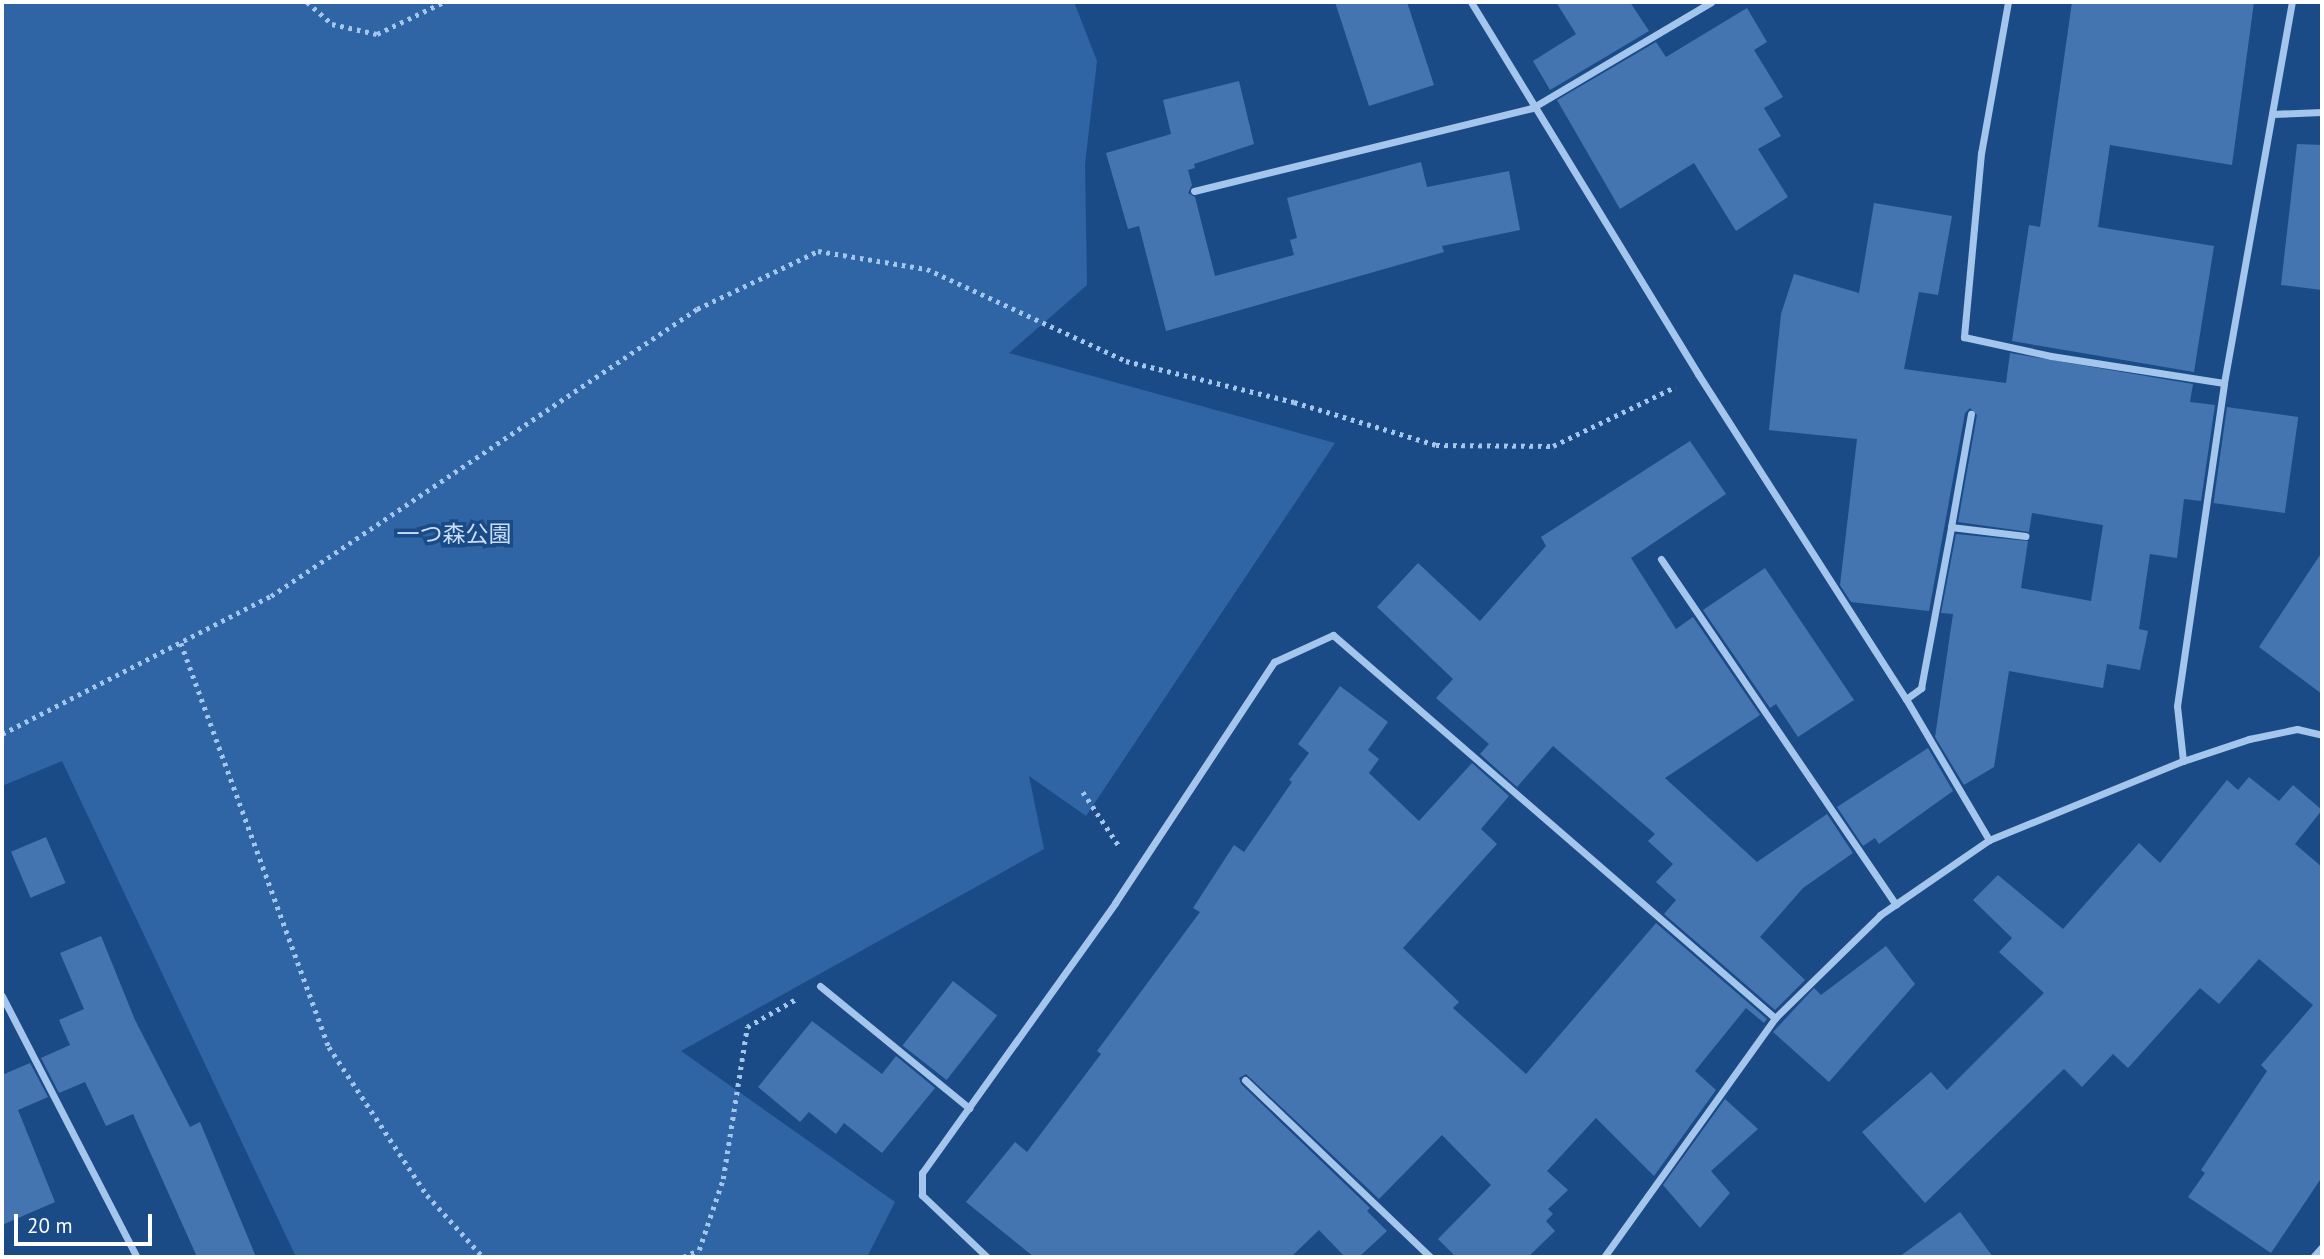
<!DOCTYPE html>
<meta charset="utf-8">
<style>
body{margin:0}
#map{position:relative;width:2324px;height:1259px;overflow:hidden;background:#1b4b87;font-family:"PT Sans","Noto Sans JP",sans-serif}
div>[style]{position:absolute}
.green>*{inset:0;background:#2f65a5}
.building>*{inset:0;background:#4475b0;transform-origin:0 0}
.path>*{height:4.5px;margin-top:-2.25px;transform-origin:0;background:repeating-linear-gradient(90deg,#a4c5ec 0 3.5px,transparent 0 8.5px)}
.minor>*{height:7px;margin:-3.5px;padding:0 3.5px;transform-origin:3.5px;border-radius:3.5px;background:#a4c5ec}
span{translate:-50% -50%;white-space:nowrap;text-align:center;line-height:1.15;-webkit-text-stroke:7px #1b4b87;paint-order:stroke}
.park-label{font-size:23px;color:#c9dff9}
.frame{position:absolute;inset:0;border:4px solid #fff;pointer-events:none}
.scale{position:absolute;left:14px;top:1214px;width:138px;height:32px;box-sizing:border-box;border:4px solid #fff;border-top:0;padding-left:9px;font-size:21px;line-height:24px;white-space:nowrap;color:#fff;-webkit-text-stroke:5px #1b4b87;paint-order:stroke}
</style>
<div id="map">
<div class="green">
<i style="clip-path:polygon(2px 2px,1074px 2px,1097px 61px,1085px 164px,1087px 285px,1009px 353px,1335px 443px,1086px 816px,1029px 776px,1044px 849px,681px 1051px,895px 1202px,867px 1257px,296px 1257px,62px 761px,2px 786px)"></i>
</div>
<div class="building">
<i style="clip-path:polygon(1335px 2px,1407px 2px,1434px 85px,1369px 106px)"></i>
<i style="clip-path:polygon(1556px 2px,1630px 2px,1649px 31px,1550px 90px,1533px 61px,1576px 34px)"></i>
<i style="clip-path:polygon(2072px 2px,2254px 2px,2232px 165px,2110px 145px,2098px 227px,2214px 246px,2194px 372px,2012px 341px,2029px 225px,2040px 227px)"></i>
<i style="clip-path:polygon(1747px 8px,1767px 42px,1754px 50px,1783px 97px,1764px 108px,1781px 136px,1758px 149px,1788px 197px,1736px 231px,1694px 163px,1620px 209px,1557px 100px,1656px 42px,1666px 57px)"></i>
<i style="clip-path:polygon(1239px 81px,1254px 144px,1194px 164px,1195px 168px,1188px 170px,1192px 185px,1188px 193px,1195px 197px,1215px 276px,1294px 255px,1290px 240px,1297px 238px,1287px 198px,1421px 162px,1427px 187px,1509px 171px,1520px 230px,1442px 246px,1444px 252px,1166px 331px,1139px 226px,1128px 229px,1106px 153px,1171px 134px,1163px 100px)"></i>
<i style="clip-path:polygon(2297px 144px,2322px 145px,2322px 290px,2281px 285px)"></i>
<i style="clip-path:polygon(1874px 203px,1952px 216px,1938px 295px,1919px 292px,1904px 369px,2006px 383px,2010px 353px,2193px 384px,2190px 402px,2215px 405px,2201px 501px,2184px 499px,2177px 558px,2150px 554px,2139px 629px,2148px 631px,2140px 670px,2107px 664px,2103px 688px,2009px 671px,1994px 767px,1964px 785px,1935px 737px,1953px 614px,1941px 613px,1956px 534px,2028px 541px,2021px 588px,2091px 601px,2103px 525px,2032px 513px,2029px 532px,1958px 522px,1977px 415px,1970px 408px,1965px 413px,1929px 611px,1851px 602px,1840px 585px,1857px 439px,1769px 430px,1781px 314px,1794px 274px,1859px 293px)"></i>
<i style="left:2227px;top:407px;width:72px;height:97px;rotate:8deg"></i>
<i style="clip-path:polygon(1690px 441px,1726px 494px,1631px 558px,1676px 629px,1693px 617px,1760px 715px,1665px 778px,1757px 862px,1827px 814px,1853px 853px,1803px 888px,1760px 937px,1805px 980px,1775px 1010px,1664px 914px,1676px 900px,1656px 882px,1673px 864px,1648px 841px,1655px 834px,1553px 746px,1517px 787px,1480px 754px,1489px 744px,1436px 698px,1453px 679px,1377px 607px,1418px 563px,1480px 621px,1546px 546px,1541px 537px)"></i>
<i style="clip-path:polygon(2322px 552px,2322px 694px,2259px 647px)"></i>
<i style="clip-path:polygon(1765px 568px,1854px 700px,1798px 737px,1776px 704px,1770px 708px,1703px 610px)"></i>
<i style="clip-path:polygon(1340px 686px,1388px 722px,1368px 750px,1379px 759px,1369px 773px,1419px 821px,1472px 763px,1509px 796px,1481px 829px,1497px 844px,1403px 948px,1459px 1002px,1453px 1008px,1526px 1074px,1656px 923px,1767px 1019px,1764px 1023px,1746px 1008px,1695px 1071px,1716px 1090px,1654px 1176px,1596px 1118px,1547px 1171px,1568px 1190px,1548px 1209px,1553px 1214px,1546px 1221px,1555px 1231px,1528px 1257px,1456px 1257px,1438px 1239px,1491px 1185px,1442px 1135px,1379px 1199px,1246px 1074px,1239px 1078px,1241px 1084px,1370px 1208px,1367px 1211px,1387px 1231px,1359px 1257px,1345px 1257px,1319px 1230px,1291px 1257px,1034px 1257px,966px 1202px,1015px 1142px,1027px 1152px,1101px 1054px,1097px 1051px,1200px 912px,1193px 908px,1234px 845px,1244px 852px,1292px 782px,1289px 780px,1309px 753px,1298px 744px)"></i>
<i style="clip-path:polygon(1928px 748px,1953px 791px,1879px 844px,1875px 838px,1863px 846px,1837px 807px)"></i>
<i style="clip-path:polygon(2249px 777px,2279px 801px,2293px 785px,2322px 810px,2295px 844px,2322px 867px,2322px 1177px,2271px 1253px,2188px 1197px,2205px 1173px,2201px 1170px,2267px 1071px,2261px 1065px,2313px 1005px,2259px 959px,2219px 1004px,2200px 988px,2128px 1068px,2113px 1054px,2082px 1087px,2064px 1069px,1925px 1203px,1862px 1132px,1931px 1072px,1947px 1090px,2044px 993px,1999px 952px,2012px 938px,1973px 900px,1998px 875px,2063px 929px,2139px 843px,2160px 863px,2227px 780px,2238px 790px)"></i>
<i style="left:46px;top:837px;width:50px;height:38px;rotate:67deg"></i>
<i style="clip-path:polygon(101px 936px,135px 1020px,190px 1127px,200px 1122px,256px 1257px,197px 1257px,133px 1114px,106px 1126px,85px 1082px,59px 1093px,41px 1058px,70px 1045px,59px 1020px,84px 1009px,60px 953px)"></i>
<i style="clip-path:polygon(1886px 946px,1915px 984px,1829px 1082px,1773px 1032px,1814px 988px,1821px 995px)"></i>
<i style="left:953px;top:981px;width:56px;height:82px;rotate:38deg"></i>
<i style="clip-path:polygon(812px 1021px,882px 1074px,896px 1056px,935px 1088px,882px 1153px,844px 1123px,836px 1134px,809px 1112px,800px 1122px,758px 1087px)"></i>
<i style="clip-path:polygon(30px 1063px,48px 1097px,18px 1110px,55px 1202px,2px 1225px,2px 1075px)"></i>
<i style="clip-path:polygon(1725px 1099px,1758px 1129px,1711px 1171px,1730px 1193px,1700px 1228px,1663px 1185px)"></i>
<i style="clip-path:polygon(1960px 1212px,1993px 1257px,1899px 1257px)"></i>
</div>
<div class="path">
<i style="left:307px;top:2px;width:33px;rotate:41deg"></i>
<i style="left:332px;top:24px;width:46px;rotate:12.5deg"></i>
<i style="left:377px;top:34px;width:74px;rotate:-25.5deg"></i>
<i style="left:181px;top:643px;width:430px;rotate:69.9deg"></i>
<i style="left:329px;top:1047px;width:178px;rotate:56.5deg"></i>
<i style="left:427px;top:1195px;width:84px;rotate:47.9deg"></i>
<i style="left:2px;top:734px;width:302px;rotate:-27.2deg"></i>
<i style="left:271px;top:596px;width:514px;rotate:-33.97deg"></i>
<i style="left:697px;top:309px;width:134px;rotate:-25.6deg"></i>
<i style="left:818px;top:251px;width:110px;rotate:9.4deg"></i>
<i style="left:927px;top:269px;width:219px;rotate:24.8deg"></i>
<i style="left:1126px;top:361px;width:173px;rotate:13.7deg"></i>
<i style="left:1294px;top:402px;width:148px;rotate:16.8deg"></i>
<i style="left:1436px;top:445px;width:117px;rotate:0.5deg"></i>
<i style="left:1553px;top:446px;width:136px;rotate:-25.8deg"></i>
<i style="left:1083px;top:792px;width:65px;rotate:56.3deg"></i>
<i style="left:683px;top:1257px;width:17px;rotate:-24deg"></i>
<i style="left:699px;top:1250px;width:75px;rotate:-71.3deg"></i>
<i style="left:723px;top:1179px;width:154px;rotate:-81deg"></i>
<i style="left:747px;top:1027px;width:56px;rotate:-29.7deg"></i>
</div>
<div class="minor">
<i style="left:1471px;top:2px;width:436px;rotate:58.6deg"></i>
<i style="left:1698px;top:374px;width:386px;rotate:57.4deg"></i>
<i style="left:1906px;top:699px;width:164px;rotate:59.5deg"></i>
<i style="left:2008px;top:2px;width:153px;rotate:100.1deg"></i>
<i style="left:1981px;top:153px;width:185px;rotate:95.3deg"></i>
<i style="left:1964px;top:337px;width:89px;rotate:12.3deg"></i>
<i style="left:2051px;top:356px;width:175px;rotate:8.9deg"></i>
<i style="left:2272px;top:114px;width:50px;rotate:-2.3deg"></i>
<i style="left:1194px;top:191px;width:348px;rotate:-13.8deg"></i>
<i style="left:1532px;top:108px;width:208px;rotate:-30.6deg"></i>
<i style="left:1951px;top:527px;width:115px;rotate:-80deg"></i>
<i style="left:1661px;top:559px;width:418px;rotate:55.8deg"></i>
<i style="left:1906px;top:699px;width:19px;rotate:-36deg"></i>
<i style="left:1921px;top:688px;width:164px;rotate:-79.4deg"></i>
<i style="left:1951px;top:527px;width:75px;rotate:6.9deg"></i>
<i style="left:2183px;top:761px;width:55px;rotate:-96.2deg"></i>
<i style="left:2177px;top:706px;width:326px;rotate:-81.7deg"></i>
<i style="left:2224px;top:383px;width:387px;rotate:-79.9deg"></i>
<i style="left:820px;top:986px;width:193px;rotate:39.3deg"></i>
<i style="left:2px;top:996px;width:294px;rotate:62.7deg"></i>
<i style="left:1245px;top:1080px;width:256px;rotate:43.7deg"></i>
<i style="left:987px;top:1257px;width:90px;rotate:-136.4deg"></i>
<i style="left:922px;top:1195px;width:22px;rotate:-90deg"></i>
<i style="left:922px;top:1173px;width:332px;rotate:-54.4deg"></i>
<i style="left:1115px;top:903px;width:289px;rotate:-56.6deg"></i>
<i style="left:1274px;top:662px;width:65px;rotate:-24.6deg"></i>
<i style="left:1333px;top:635px;width:585px;rotate:40.91deg"></i>
<i style="left:1604px;top:1257px;width:294px;rotate:-54.4deg"></i>
<i style="left:1775px;top:1018px;width:147px;rotate:-44.4deg"></i>
<i style="left:1880px;top:915px;width:132px;rotate:-34.5deg"></i>
<i style="left:1989px;top:840px;width:209px;rotate:-22.2deg"></i>
<i style="left:2183px;top:761px;width:70px;rotate:-18.4deg"></i>
<i style="left:2249px;top:739px;width:49px;rotate:-11.8deg"></i>
<i style="left:2297px;top:729px;width:26px;rotate:13deg"></i>
<i style="left:2313px;top:1257px;width:13px;rotate:-48deg"></i>
</div>
<div class="park-label">
<span style="left:454px;top:534px">一つ森公園</span>
</div>
<div class="frame"></div>
<div class="scale">20 m</div>
</div>
